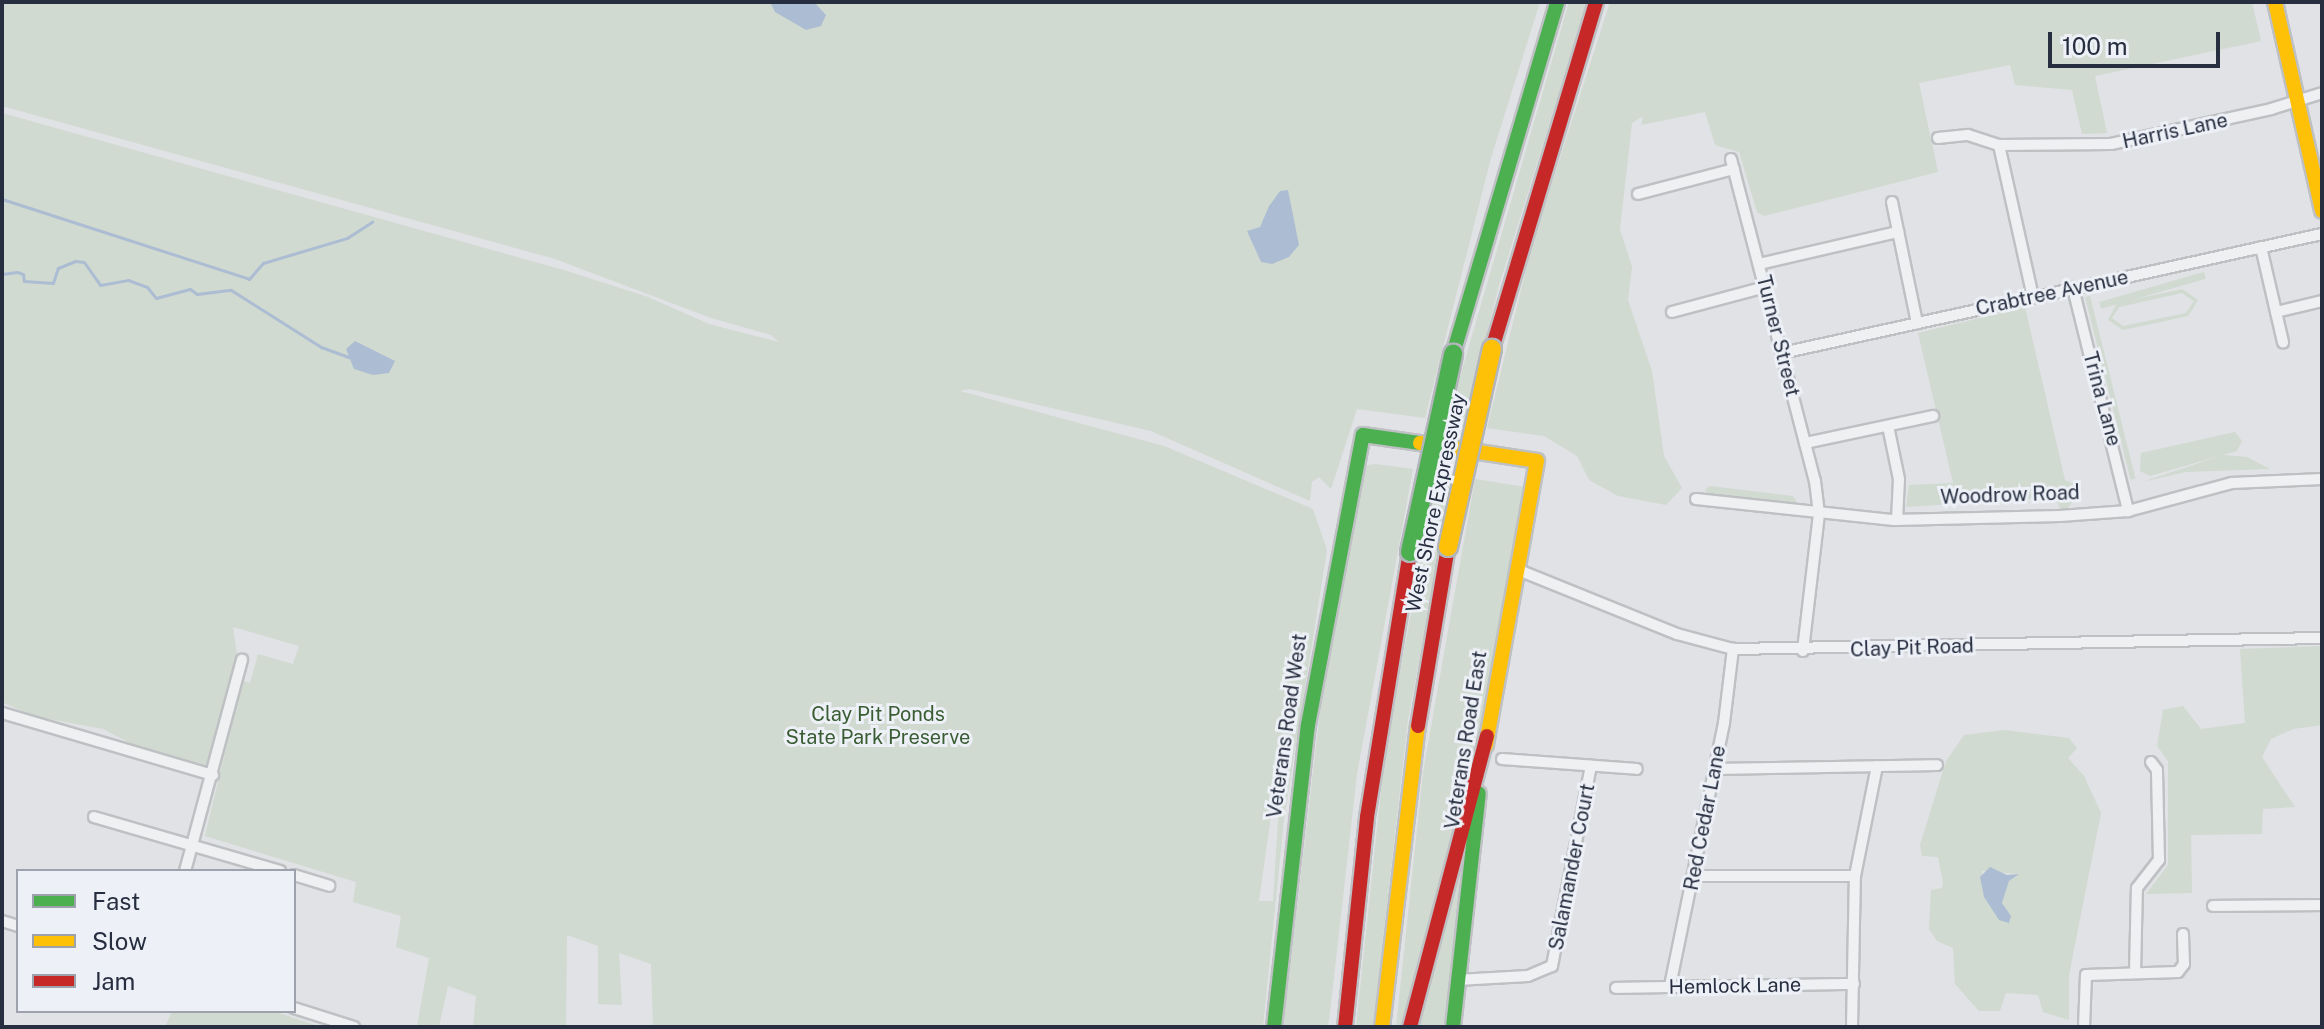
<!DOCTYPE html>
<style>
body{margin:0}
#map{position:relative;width:2324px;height:1029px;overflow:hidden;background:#e0e2e5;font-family:"Public Sans",sans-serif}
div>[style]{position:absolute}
.green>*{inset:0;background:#d0dad0;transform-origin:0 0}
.water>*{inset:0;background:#acbdd3}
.stream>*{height:3px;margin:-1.5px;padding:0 1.5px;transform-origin:1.5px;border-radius:1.5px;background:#acbdd3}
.roads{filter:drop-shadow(2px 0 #bec0c3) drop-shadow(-2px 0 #bec0c3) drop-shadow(0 2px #bec0c3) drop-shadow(0 -2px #bec0c3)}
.street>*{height:10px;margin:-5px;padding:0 5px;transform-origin:5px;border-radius:5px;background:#eff0f2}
.fast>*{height:14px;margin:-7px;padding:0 7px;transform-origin:7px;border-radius:7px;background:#4caf50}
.slow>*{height:14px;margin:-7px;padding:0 7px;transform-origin:7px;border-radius:7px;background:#ffc107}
.jam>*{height:14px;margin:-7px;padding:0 7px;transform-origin:7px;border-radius:7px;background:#c62828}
.bridges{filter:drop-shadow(2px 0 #b2b5ba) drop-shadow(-2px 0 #b2b5ba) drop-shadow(0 2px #b2b5ba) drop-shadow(0 -2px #b2b5ba)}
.fast-bridge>*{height:18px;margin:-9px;padding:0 9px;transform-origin:9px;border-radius:9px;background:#4caf50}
.slow-bridge>*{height:18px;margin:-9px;padding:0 9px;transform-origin:9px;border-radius:9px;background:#ffc107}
span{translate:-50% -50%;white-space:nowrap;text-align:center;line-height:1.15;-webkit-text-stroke:6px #edf0f6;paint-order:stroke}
.street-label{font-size:20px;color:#262e40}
.park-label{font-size:20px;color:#395c32}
.frame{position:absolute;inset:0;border:4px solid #262e40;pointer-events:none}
.legend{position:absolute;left:16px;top:869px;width:280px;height:144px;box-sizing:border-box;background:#edf0f6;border:2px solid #9da2ad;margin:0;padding:10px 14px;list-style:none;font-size:24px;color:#262e40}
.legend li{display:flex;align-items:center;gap:16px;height:40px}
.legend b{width:40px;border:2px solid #9da2ad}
.scale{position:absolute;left:2048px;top:32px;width:172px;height:36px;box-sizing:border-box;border:4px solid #262e40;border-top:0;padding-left:10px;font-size:24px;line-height:28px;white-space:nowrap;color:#262e40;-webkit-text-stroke:6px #edf0f6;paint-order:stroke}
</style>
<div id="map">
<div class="green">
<i style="clip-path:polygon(evenodd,2px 2px,1540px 2px,1491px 158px,1425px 418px,1357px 409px,1331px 489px,1319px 477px,1312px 482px,1310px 501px,1151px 431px,970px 389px,960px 391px,1164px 446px,1313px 509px,1327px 550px,1284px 819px,1263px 1027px,653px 1027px,651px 964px,619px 953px,622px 1005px,598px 1004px,598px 946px,567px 935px,566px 1027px,473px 1027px,476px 996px,448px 986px,439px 1027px,417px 1027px,429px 958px,396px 947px,401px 916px,353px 902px,356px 882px,205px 836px,242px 681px,250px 683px,258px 654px,293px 664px,299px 646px,233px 627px,238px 662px,206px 765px,141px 749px,103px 729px,33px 716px,2px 702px,2px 113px,567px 271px,648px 297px,709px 324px,779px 342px,771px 335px,711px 318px,555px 259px,2px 106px,2px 2px,1284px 723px,1273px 901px,1259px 901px,1284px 723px)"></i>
<i style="clip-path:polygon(1569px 2px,1587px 2px,1498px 289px,1463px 427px,1446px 425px)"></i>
<i style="clip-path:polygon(1610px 2px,2252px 2px,2261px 41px,2095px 76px,2107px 133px,2082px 134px,2072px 90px,2015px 85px,2010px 65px,1919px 83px,1938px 172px,1764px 216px,1757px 212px,1739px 152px,1715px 145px,1705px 112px,1641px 125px,1643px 116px,1632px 123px,1620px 229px,1632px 267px,1628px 300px,1652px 371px,1664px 456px,1682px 488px,1666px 505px,1618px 496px,1589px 480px,1577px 456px,1544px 436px,1487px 428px,1532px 245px)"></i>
<i style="left:2204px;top:272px;width:7px;height:109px;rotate:74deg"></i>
<i style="clip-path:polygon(evenodd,2182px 289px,2198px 300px,2188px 316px,2123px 330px,2108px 320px,2117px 303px,2182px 289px,2182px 293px,2194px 301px,2186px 313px,2123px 326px,2112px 318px,2119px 307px,2182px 293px)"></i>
<i style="left:2090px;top:296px;width:188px;height:5px;rotate:76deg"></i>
<i style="clip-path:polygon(2025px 307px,2065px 480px,2082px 488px,2066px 511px,2061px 511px,2055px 497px,1906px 507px,1909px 485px,1953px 483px,1918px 333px)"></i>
<i style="clip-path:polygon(2235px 432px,2242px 441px,2237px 451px,2150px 476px,2140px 471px,2141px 453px)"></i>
<i style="clip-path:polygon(2223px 455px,2247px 457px,2270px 469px,2185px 472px,2142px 482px)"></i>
<i style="clip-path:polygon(1375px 464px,1413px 469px,1357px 774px,1329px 1021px,1326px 1027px,1283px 1027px,1322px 695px,1365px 466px)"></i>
<i style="clip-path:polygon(1436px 473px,1454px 475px,1408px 720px,1373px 1027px,1356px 1027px,1384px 762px)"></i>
<i style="clip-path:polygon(1475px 479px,1525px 487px,1479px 733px,1406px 1027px,1396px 1027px,1423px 772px)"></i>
<i style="clip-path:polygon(1710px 486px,1793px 496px,1798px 504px,1709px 496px,1705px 490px)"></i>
<i style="clip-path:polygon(2322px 646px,2322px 725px,2293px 729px,2271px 739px,2262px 757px,2295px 807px,2263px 809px,2262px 834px,2191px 835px,2192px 893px,2146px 894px,2168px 865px,2168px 761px,2157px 746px,2163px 710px,2183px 706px,2201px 729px,2245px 723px,2240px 649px)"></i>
<i style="clip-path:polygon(evenodd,2005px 730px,2069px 738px,2077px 748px,2068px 758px,2084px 776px,2101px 813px,2069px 975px,2069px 1020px,2043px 1012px,2038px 995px,2006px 993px,2000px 1011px,1979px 1011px,1955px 984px,1953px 948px,1937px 941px,1929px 929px,1931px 890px,1942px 888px,1943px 883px,1938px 857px,1922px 856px,1920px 845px,1946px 761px,1964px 735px,2005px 730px,1982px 871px,2018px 874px,2009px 881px,2002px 903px,2007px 912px,1997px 913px,1988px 904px,1982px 871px)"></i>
<i style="clip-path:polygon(1461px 866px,1446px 1027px,1418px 1027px)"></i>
<i style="clip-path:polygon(172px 1011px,273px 1011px,321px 1027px,165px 1027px)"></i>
</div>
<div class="water">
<i style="clip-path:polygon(770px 2px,814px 2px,826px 15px,821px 26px,806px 30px,775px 12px)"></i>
<i style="clip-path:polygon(1288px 190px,1299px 245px,1289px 257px,1272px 264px,1261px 262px,1247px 231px,1260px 227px,1269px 206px,1280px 191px)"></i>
<i style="clip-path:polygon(355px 341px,395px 361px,389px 373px,373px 375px,354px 369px,346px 349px)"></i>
<i style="clip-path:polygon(1990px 867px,2007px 875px,2019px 874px,2009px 881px,2002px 903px,2011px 916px,2009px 923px,1999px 920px,1984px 897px,1980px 877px)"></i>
</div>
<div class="stream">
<i style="left:2px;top:199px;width:260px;rotate:17.9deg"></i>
<i style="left:249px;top:279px;width:21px;rotate:-49deg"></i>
<i style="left:263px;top:263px;width:88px;rotate:-16.6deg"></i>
<i style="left:347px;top:238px;width:30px;rotate:-33deg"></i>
<i style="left:2px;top:274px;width:15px;rotate:-8deg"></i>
<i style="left:17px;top:272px;width:6px;rotate:18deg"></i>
<i style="left:23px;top:274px;width:7px;rotate:82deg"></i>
<i style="left:24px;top:281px;width:29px;rotate:4deg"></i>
<i style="left:53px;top:283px;width:16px;rotate:-72deg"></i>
<i style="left:58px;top:268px;width:18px;rotate:-22deg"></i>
<i style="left:75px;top:261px;width:9px;rotate:6deg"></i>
<i style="left:84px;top:262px;width:28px;rotate:55deg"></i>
<i style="left:100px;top:285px;width:28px;rotate:-10deg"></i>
<i style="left:128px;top:280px;width:20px;rotate:20deg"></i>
<i style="left:147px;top:287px;width:14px;rotate:51deg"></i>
<i style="left:156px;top:298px;width:35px;rotate:-15deg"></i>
<i style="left:190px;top:289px;width:9px;rotate:36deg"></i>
<i style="left:197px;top:294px;width:34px;rotate:-7deg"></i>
<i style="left:231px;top:290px;width:107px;rotate:32.3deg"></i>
<i style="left:321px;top:347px;width:30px;rotate:20deg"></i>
</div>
<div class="roads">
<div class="street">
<i style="left:1938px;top:138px;width:30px;rotate:-6deg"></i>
<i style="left:1968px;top:135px;width:33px;rotate:18deg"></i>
<i style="left:1999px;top:145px;width:112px;rotate:-0.5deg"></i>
<i style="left:2111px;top:144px;width:164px;rotate:-12.3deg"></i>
<i style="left:2271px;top:109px;width:53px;rotate:-17.4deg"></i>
<i style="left:1999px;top:145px;width:156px;rotate:77.4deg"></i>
<i style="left:1731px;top:159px;width:333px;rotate:75.4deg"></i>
<i style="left:1815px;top:481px;width:33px;rotate:83deg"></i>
<i style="left:1819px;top:514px;width:138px;rotate:96.7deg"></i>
<i style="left:1638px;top:194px;width:99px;rotate:-14.6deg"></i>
<i style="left:1892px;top:202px;width:124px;rotate:78.3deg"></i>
<i style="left:2261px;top:247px;width:98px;rotate:77deg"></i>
<i style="left:1759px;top:264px;width:143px;rotate:-13deg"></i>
<i style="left:2073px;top:288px;width:230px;rotate:76.1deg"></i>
<i style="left:1672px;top:312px;width:96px;rotate:-15deg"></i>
<i style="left:2276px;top:312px;width:47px;rotate:-13.4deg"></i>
<i style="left:1782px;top:353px;width:553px;rotate:-12.43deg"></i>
<i style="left:1888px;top:426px;width:54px;rotate:78.3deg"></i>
<i style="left:1899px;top:479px;width:41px;rotate:92.8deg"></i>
<i style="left:1805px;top:443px;width:131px;rotate:-11.9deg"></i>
<i style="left:1696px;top:499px;width:199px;rotate:6.1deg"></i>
<i style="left:1894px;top:520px;width:166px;rotate:-1.4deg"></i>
<i style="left:2060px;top:516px;width:68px;rotate:-4.2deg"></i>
<i style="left:2128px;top:511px;width:108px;rotate:-15.1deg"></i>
<i style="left:2232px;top:483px;width:90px;rotate:-2.5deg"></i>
<i style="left:1516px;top:569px;width:174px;rotate:22deg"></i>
<i style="left:1677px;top:634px;width:58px;rotate:15deg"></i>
<i style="left:1733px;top:649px;width:589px;rotate:-1.07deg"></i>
<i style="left:2px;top:713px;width:220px;rotate:16.4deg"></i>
<i style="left:1502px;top:759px;width:135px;rotate:4.2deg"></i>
<i style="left:1715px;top:769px;width:222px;rotate:-1deg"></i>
<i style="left:94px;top:817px;width:194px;rotate:16.2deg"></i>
<i style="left:185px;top:871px;width:219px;rotate:-74.9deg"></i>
<i style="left:294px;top:875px;width:37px;rotate:17deg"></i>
<i style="left:1693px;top:876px;width:162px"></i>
<i style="left:2213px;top:906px;width:109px;rotate:-0.5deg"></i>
<i style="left:2px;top:921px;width:17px;rotate:17deg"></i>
<i style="left:2135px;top:973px;width:85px;rotate:-88.7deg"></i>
<i style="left:2137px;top:888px;width:36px;rotate:-52deg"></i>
<i style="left:2159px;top:860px;width:90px;rotate:-91.3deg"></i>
<i style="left:2157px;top:770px;width:10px;rotate:-127deg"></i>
<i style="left:1457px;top:980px;width:71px;rotate:-3.2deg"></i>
<i style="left:1528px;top:976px;width:26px;rotate:-23deg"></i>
<i style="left:1552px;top:966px;width:204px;rotate:-79deg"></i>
<i style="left:1670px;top:986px;width:268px;rotate:-78.4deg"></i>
<i style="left:1724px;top:723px;width:75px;rotate:-83.1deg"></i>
<i style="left:1616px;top:988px;width:238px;rotate:-1deg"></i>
<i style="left:294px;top:1008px;width:63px;rotate:17.6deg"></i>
<i style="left:1852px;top:1027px;width:151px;rotate:-88.9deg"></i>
<i style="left:1855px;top:876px;width:112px;rotate:-78.7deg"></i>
<i style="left:2084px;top:1027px;width:52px;rotate:-87.8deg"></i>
<i style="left:2086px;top:975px;width:92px;rotate:-1.9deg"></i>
<i style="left:2178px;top:972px;width:10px;rotate:-53deg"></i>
<i style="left:2184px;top:964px;width:30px;rotate:-92deg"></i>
</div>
<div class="fast">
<i style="left:1453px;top:354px;width:367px;rotate:-73.5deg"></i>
<i style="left:1274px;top:1027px;width:304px;rotate:-83.6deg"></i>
<i style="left:1308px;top:725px;width:295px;rotate:-79.3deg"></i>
<i style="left:1363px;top:435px;width:58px;rotate:8deg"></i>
<i style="left:1453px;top:1027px;width:235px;rotate:-83.7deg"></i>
</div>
<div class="slow">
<i style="left:2275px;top:2px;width:214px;rotate:77.3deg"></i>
<i style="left:1420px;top:443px;width:118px;rotate:8.7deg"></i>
<i style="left:1537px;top:461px;width:289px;rotate:100.2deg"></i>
<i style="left:1382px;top:1027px;width:303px;rotate:-83.2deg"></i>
</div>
<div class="jam">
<i style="left:1492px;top:349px;width:362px;rotate:-73.3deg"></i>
<i style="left:1418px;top:726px;width:181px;rotate:-80.5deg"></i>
<i style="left:1345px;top:1027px;width:211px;rotate:-84deg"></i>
<i style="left:1367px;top:817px;width:268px;rotate:-80.8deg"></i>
<i style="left:1410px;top:1027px;width:301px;rotate:-75.2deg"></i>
</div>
</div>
<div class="bridges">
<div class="fast-bridge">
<i style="left:1410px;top:552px;width:203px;rotate:-77.7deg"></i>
</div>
<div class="slow-bridge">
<i style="left:1448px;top:547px;width:203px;rotate:-77.5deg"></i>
</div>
</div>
<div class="street-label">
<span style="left:2175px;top:131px;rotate:-12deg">Harris Lane</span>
<span style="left:2052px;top:293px;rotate:-12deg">Crabtree Avenue</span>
<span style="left:1778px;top:336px;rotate:76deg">Turner Street</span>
<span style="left:2102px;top:399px;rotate:75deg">Trina Lane</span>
<span style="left:2010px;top:495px;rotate:-2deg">Woodrow Road</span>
<span style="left:1436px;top:503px;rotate:-78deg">West Shore Expressway</span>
<span style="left:1912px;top:648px;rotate:-2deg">Clay Pit Road</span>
<span style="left:1287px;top:726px;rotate:-82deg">Veterans Road West</span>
<span style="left:1466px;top:740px;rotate:-81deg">Veterans Road East</span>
<span style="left:1705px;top:818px;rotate:-79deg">Red Cedar Lane</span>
<span style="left:1572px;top:867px;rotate:-79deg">Salamander Court</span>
<span style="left:1735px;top:986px;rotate:-1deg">Hemlock Lane</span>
</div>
<div class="park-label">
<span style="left:878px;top:726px">Clay Pit Ponds<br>State Park Preserve</span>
</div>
<div class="frame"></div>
<ul class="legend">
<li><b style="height:10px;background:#4caf50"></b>Fast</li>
<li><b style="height:10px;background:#ffc107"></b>Slow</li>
<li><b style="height:10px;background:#c62828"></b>Jam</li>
</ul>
<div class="scale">100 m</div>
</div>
